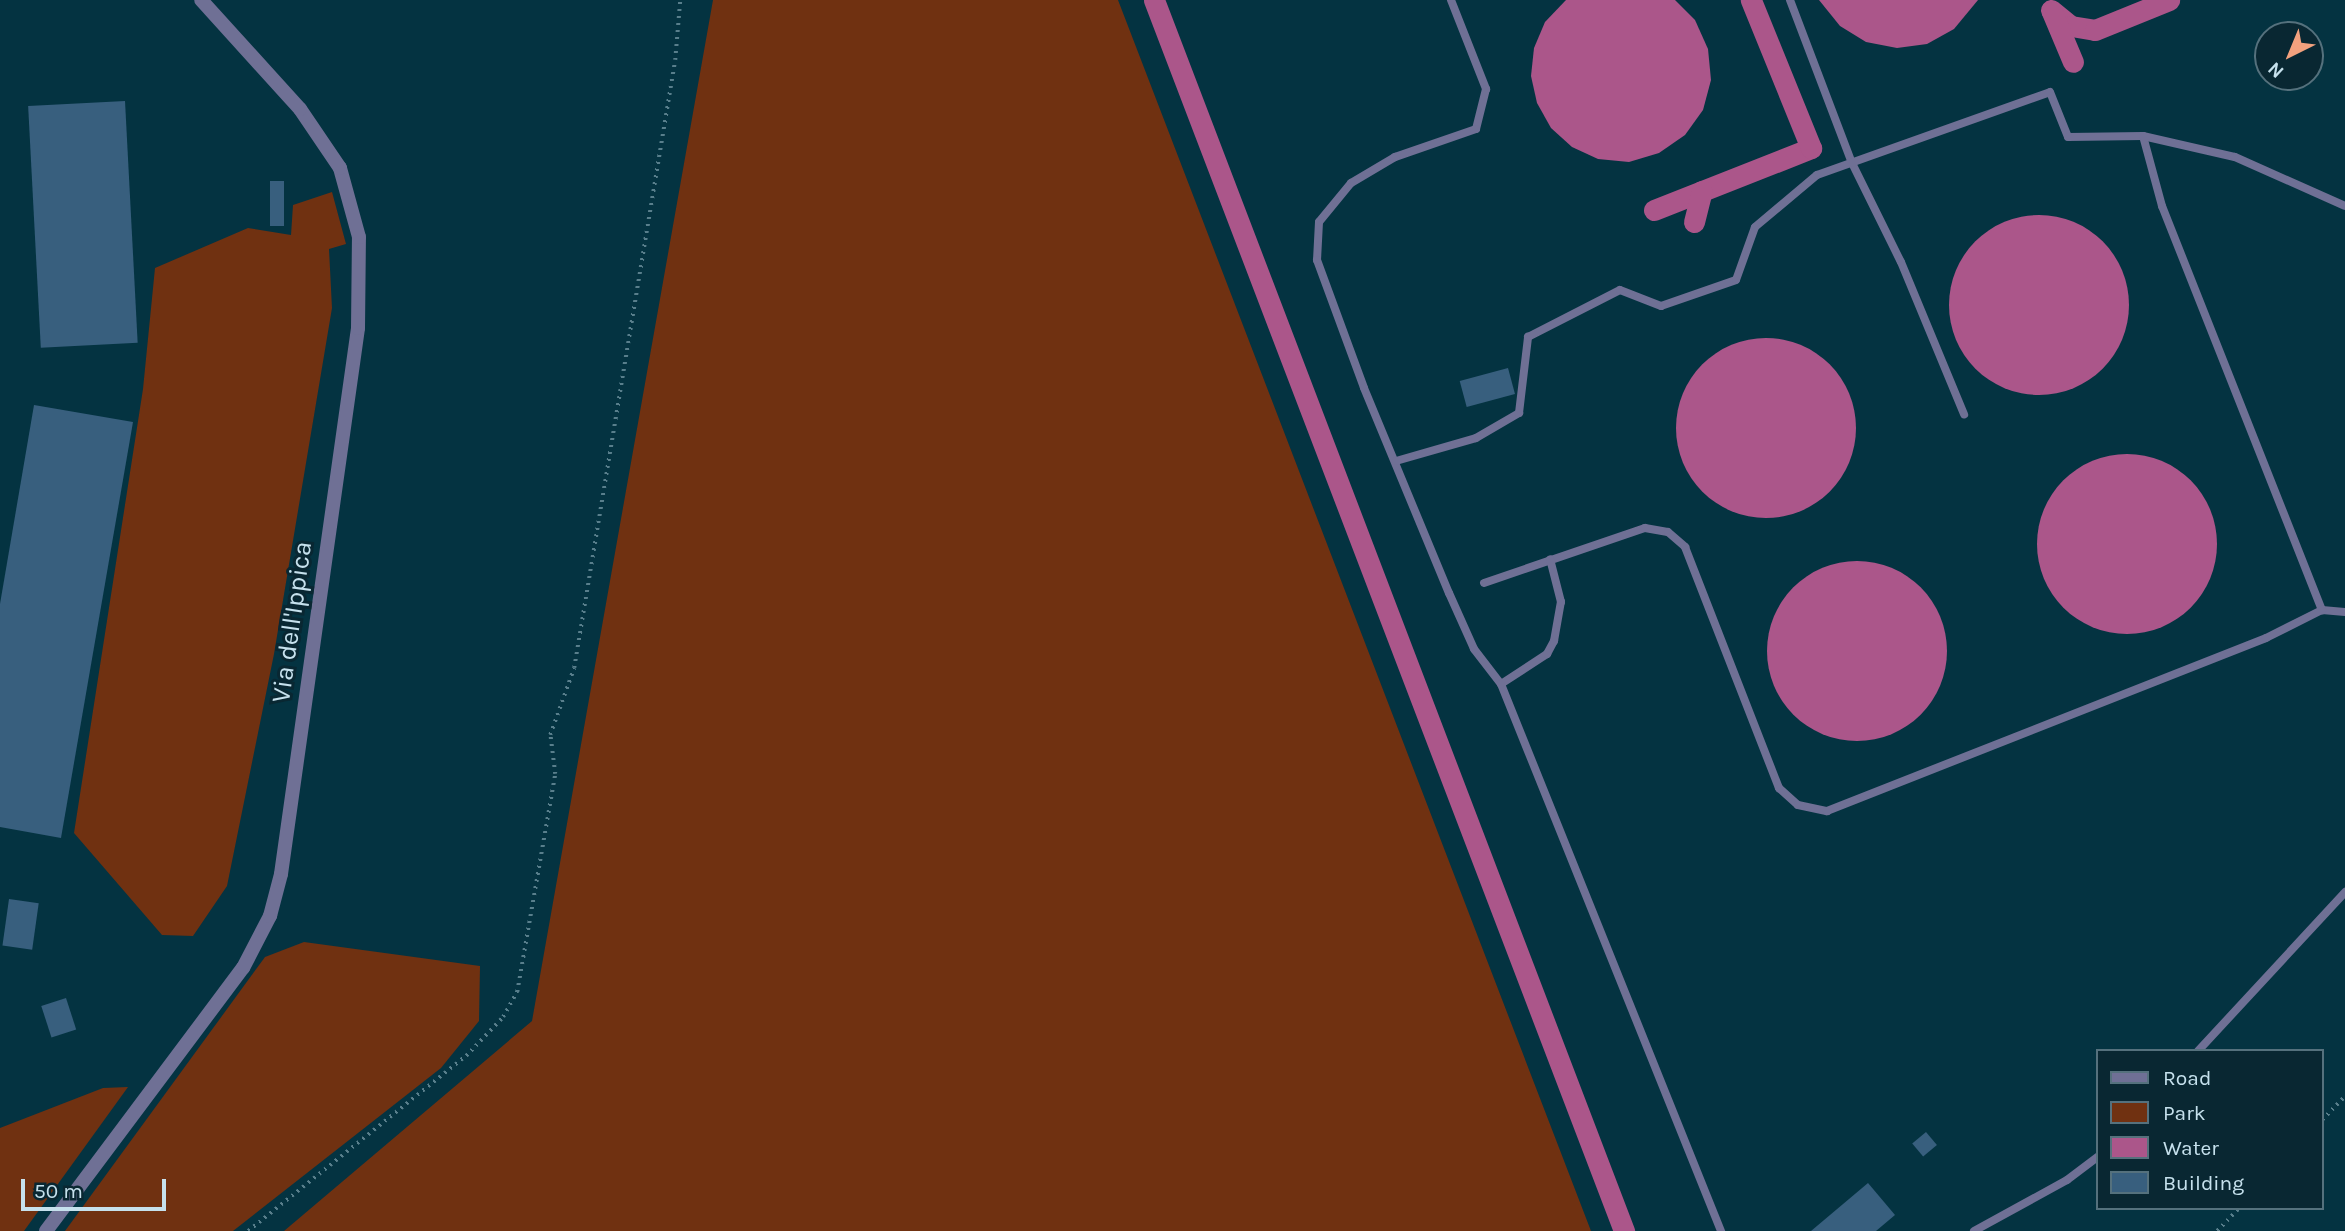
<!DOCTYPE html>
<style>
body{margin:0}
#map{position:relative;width:2345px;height:1231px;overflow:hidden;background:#043341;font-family:Karla,sans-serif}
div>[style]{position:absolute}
.green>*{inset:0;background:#703111}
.water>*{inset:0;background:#ab568a}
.round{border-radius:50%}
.canal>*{height:21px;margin:-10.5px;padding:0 10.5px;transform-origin:10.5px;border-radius:10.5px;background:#ab568a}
.building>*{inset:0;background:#385f7e;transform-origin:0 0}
.path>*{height:3.5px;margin-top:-1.75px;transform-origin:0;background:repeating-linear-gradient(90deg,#597f8c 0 2px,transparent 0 7px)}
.lane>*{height:8px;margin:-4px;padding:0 4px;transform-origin:4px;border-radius:4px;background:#6f7095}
.street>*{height:14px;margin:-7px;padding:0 7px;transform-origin:7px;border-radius:7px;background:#6f7095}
span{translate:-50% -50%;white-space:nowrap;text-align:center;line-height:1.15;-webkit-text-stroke:6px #092732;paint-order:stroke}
.street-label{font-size:26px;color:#c6e1ed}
.legend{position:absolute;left:2096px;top:1049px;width:228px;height:161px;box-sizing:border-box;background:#092732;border:2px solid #55717d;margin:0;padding:9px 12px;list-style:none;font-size:21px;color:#c6e1ed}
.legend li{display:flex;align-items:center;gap:14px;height:35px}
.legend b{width:35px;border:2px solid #55717d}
.north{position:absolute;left:2254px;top:21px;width:70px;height:70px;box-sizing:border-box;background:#092732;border:2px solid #55717d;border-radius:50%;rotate:223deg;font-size:19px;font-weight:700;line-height:28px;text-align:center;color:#c6e1ed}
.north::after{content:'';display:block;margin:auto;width:24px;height:32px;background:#f2a17e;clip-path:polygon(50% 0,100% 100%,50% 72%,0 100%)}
.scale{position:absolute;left:21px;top:1179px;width:145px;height:32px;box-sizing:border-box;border:4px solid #c6e1ed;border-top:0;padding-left:9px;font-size:21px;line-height:24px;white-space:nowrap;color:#c6e1ed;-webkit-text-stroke:5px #092732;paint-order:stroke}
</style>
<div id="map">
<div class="green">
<i style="clip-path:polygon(713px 0,1118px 0,1591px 1231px,284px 1231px,532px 1021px)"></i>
<i style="clip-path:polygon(332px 192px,346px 244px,329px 249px,332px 308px,274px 654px,227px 886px,193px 936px,162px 935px,74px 833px,143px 389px,155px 268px,248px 228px,291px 235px,293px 205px)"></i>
<i style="clip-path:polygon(304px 942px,480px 966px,479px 1021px,441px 1068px,233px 1231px,65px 1231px,265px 957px)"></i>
<i style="clip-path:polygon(128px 1087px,24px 1231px,0 1231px,0 1128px,103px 1088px)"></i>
</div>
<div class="water">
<i style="clip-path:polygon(1566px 0,1675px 0,1695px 20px,1708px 49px,1711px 80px,1703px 110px,1685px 135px,1659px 153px,1629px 162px,1598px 159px,1572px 147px,1551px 128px,1537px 103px,1531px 76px,1534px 48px,1545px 22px)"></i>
<i style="clip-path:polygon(1819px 0,1978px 0,1954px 29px,1927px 44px,1897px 48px,1866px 42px,1840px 26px)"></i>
<i class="round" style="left:1949px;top:215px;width:180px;height:180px"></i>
<i class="round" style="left:1676px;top:338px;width:180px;height:180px"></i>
<i class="round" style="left:2037px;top:454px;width:180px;height:180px"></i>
<i class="round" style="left:1767px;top:561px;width:180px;height:180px"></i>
</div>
<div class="canal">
<i style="left:1154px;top:0;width:1318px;rotate:69.1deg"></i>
<i style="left:2051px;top:10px;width:26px;rotate:39deg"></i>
<i style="left:2071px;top:26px;width:24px;rotate:9deg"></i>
<i style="left:2095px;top:30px;width:80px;rotate:-22.1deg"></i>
<i style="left:2052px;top:12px;width:54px;rotate:67.2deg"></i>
<i style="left:1654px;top:210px;width:169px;rotate:-21.5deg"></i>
<i style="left:1811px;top:148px;width:160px;rotate:-112.1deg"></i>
<i style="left:1694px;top:222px;width:32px;rotate:-76deg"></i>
</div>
<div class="building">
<i style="left:125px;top:101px;width:242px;height:97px;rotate:87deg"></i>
<i style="left:270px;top:181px;width:14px;height:45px"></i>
<i style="left:1508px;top:368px;width:27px;height:50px;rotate:75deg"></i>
<i style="clip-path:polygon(34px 405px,133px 422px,61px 838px,0 827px,0 604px)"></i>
<i style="left:9px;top:899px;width:30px;height:47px;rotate:8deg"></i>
<i style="left:66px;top:998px;width:33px;height:26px;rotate:72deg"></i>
<i style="left:1926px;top:1132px;width:17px;height:18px;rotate:50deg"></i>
<i style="clip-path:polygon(1868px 1183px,1895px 1215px,1876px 1231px,1811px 1231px)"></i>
</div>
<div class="path">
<i style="left:2322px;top:1120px;width:33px;rotate:-46deg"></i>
<i style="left:248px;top:1231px;width:280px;rotate:-38.8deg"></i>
<i style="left:466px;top:1056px;width:54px;rotate:-46.5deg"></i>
<i style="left:503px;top:1017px;width:29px;rotate:-61deg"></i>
<i style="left:517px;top:992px;width:221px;rotate:-80.1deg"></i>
<i style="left:555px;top:774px;width:39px;rotate:-97deg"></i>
<i style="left:550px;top:735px;width:71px;rotate:-70.3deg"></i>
<i style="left:574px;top:668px;width:616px;rotate:-80.57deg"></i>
<i style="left:675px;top:60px;width:60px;rotate:-85.2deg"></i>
<i style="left:2217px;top:1231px;width:32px;rotate:-46deg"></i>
</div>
<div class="lane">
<i style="left:1451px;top:0;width:96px;rotate:68.5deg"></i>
<i style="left:1486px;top:89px;width:41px;rotate:104deg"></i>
<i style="left:1476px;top:129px;width:86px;rotate:160.9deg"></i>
<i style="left:1395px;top:157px;width:51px;rotate:149.4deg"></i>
<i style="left:1351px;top:183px;width:50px;rotate:129.4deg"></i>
<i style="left:1319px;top:222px;width:38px;rotate:93deg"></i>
<i style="left:1317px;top:260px;width:136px;rotate:69.8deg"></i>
<i style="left:1364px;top:388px;width:222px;rotate:67.5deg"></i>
<i style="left:1449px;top:593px;width:61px;rotate:65.9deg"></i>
<i style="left:1474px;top:649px;width:44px;rotate:52.4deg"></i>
<i style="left:1501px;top:684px;width:590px;rotate:68.09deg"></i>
<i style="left:1790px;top:0;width:174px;rotate:69.2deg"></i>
<i style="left:1852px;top:163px;width:110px;rotate:63.7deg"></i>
<i style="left:1901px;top:262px;width:165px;rotate:67.5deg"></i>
<i style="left:2143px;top:136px;width:73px;rotate:74.8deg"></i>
<i style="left:2162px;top:206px;width:435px;rotate:68.4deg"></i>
<i style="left:2322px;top:610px;width:23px;rotate:5deg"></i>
<i style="left:1396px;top:461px;width:83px;rotate:-16deg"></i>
<i style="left:1476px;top:438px;width:50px;rotate:-30.2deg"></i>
<i style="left:1519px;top:413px;width:77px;rotate:-83.2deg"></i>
<i style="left:1528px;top:337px;width:103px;rotate:-27.1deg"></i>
<i style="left:1620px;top:290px;width:44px;rotate:21.3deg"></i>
<i style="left:1661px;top:306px;width:79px;rotate:-19.1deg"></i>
<i style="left:1736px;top:280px;width:56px;rotate:-70.3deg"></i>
<i style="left:1755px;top:227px;width:81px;rotate:-40deg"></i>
<i style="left:1817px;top:175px;width:247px;rotate:-19.6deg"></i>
<i style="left:2050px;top:92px;width:48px;rotate:68.2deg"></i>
<i style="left:2068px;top:137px;width:75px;rotate:-0.8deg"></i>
<i style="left:2143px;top:136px;width:94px;rotate:12.9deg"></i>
<i style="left:2235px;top:157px;width:120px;rotate:24deg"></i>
<i style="left:1484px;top:583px;width:170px;rotate:-18.9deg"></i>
<i style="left:1645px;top:528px;width:23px;rotate:10deg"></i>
<i style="left:1668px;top:532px;width:23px;rotate:41deg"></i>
<i style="left:1685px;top:547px;width:259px;rotate:68.7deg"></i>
<i style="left:1779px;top:788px;width:25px;rotate:42deg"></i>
<i style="left:1798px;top:805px;width:30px;rotate:12deg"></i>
<i style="left:1827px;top:811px;width:472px;rotate:-21.5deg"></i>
<i style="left:2266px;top:638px;width:63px;rotate:-26.6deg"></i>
<i style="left:1501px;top:684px;width:55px;rotate:-33.1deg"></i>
<i style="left:1547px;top:654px;width:15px;rotate:-62deg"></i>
<i style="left:1554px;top:641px;width:40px;rotate:-80deg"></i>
<i style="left:1561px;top:602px;width:44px;rotate:-104.3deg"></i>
<i style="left:2198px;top:1051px;width:217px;rotate:-47.2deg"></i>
<i style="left:1974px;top:1231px;width:106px;rotate:-28.7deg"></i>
<i style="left:2067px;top:1180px;width:39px;rotate:-37deg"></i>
</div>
<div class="street">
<i style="left:46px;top:1231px;width:329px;rotate:-53.2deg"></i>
<i style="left:243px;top:968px;width:59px;rotate:-62.6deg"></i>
<i style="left:270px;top:916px;width:43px;rotate:-75.3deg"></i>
<i style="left:281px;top:874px;width:551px;rotate:-81.97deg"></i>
<i style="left:358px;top:328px;width:91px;rotate:-89.4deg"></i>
<i style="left:359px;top:237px;width:72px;rotate:-105.4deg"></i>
<i style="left:340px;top:168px;width:71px;rotate:-124.1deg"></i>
<i style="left:300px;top:109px;width:147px;rotate:-132.2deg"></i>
</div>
<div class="street-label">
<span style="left:292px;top:622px;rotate:-82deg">Via dell'Ippica</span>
</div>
<ul class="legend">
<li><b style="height:9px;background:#6f7095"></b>Road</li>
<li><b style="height:19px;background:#703111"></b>Park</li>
<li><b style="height:19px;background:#ab568a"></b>Water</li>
<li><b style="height:19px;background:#385f7e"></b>Building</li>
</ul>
<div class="north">N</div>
<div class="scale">50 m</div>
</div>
